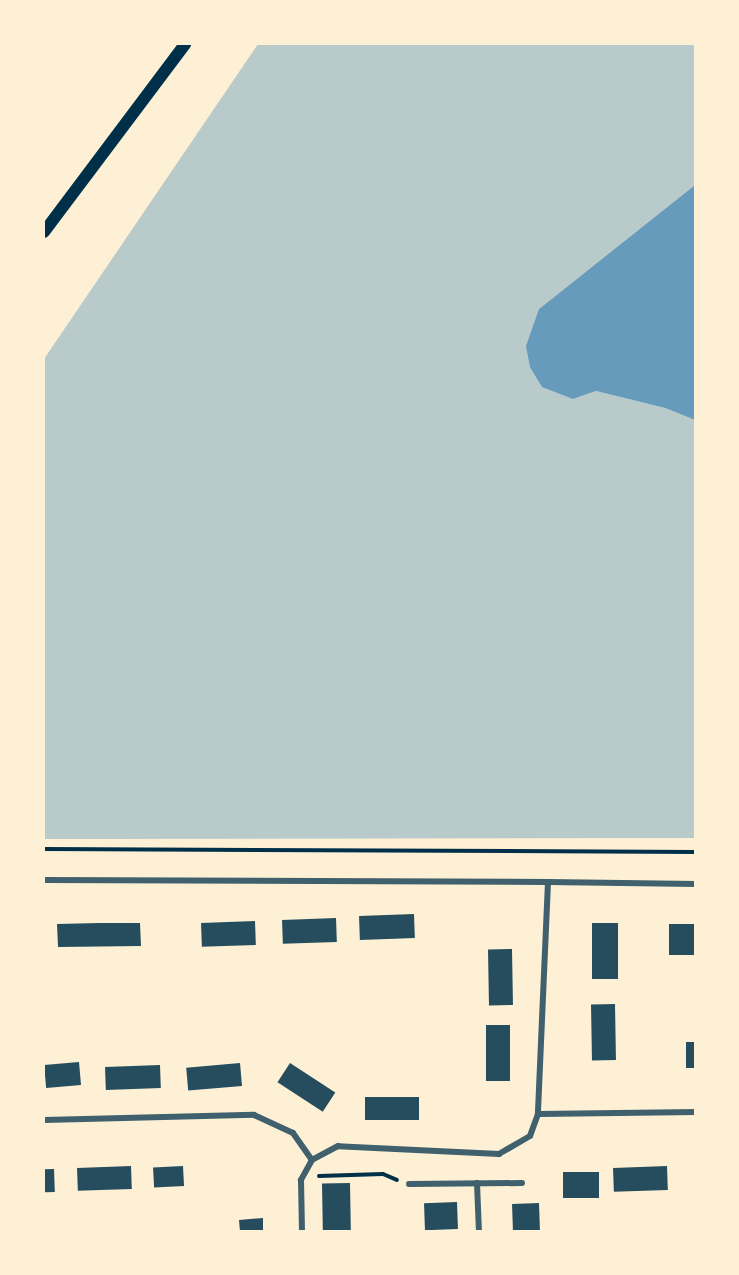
<!DOCTYPE html>
<style>
body{margin:0}
#map{position:relative;width:739px;height:1275px;overflow:hidden;background:#fdf0d5;font-family:"Roboto Condensed",sans-serif}
div>[style]{position:absolute}
.green>*{inset:0;background:#b9caca}
.water>*{inset:0;background:#669bbc}
.building>*{inset:0;background:#264d5e;transform-origin:0 0}
.path>*{height:4px;margin:-2px;padding:0 2px;transform-origin:2px;border-radius:2px;background:#003049}
.minor>*{height:6px;margin:-3px;padding:0 3px;transform-origin:3px;border-radius:3px;background:#3f606c}
.secondary>*{height:12px;margin:-6px;padding:0 6px;transform-origin:6px;border-radius:6px;background:#003049}
span{translate:-50% -50%;white-space:nowrap;text-align:center;line-height:1.15;-webkit-text-stroke:4.5px #fdf0d5;paint-order:stroke}
.frame{position:absolute;inset:0;border:45px solid #fdf0d5;pointer-events:none}
</style>
<div id="map">
<div class="green">
<i style="clip-path:polygon(258px 44px,695px 44px,695px 185px,539px 309px,573px 399px,596px 391px,665px 408px,695px 420px,695px 838px,44px 839px,44px 359px)"></i>
</div>
<div class="water">
<i style="clip-path:polygon(695px 185px,695px 420px,665px 408px,596px 391px,573px 399px,542px 387px,530px 367px,526px 346px,539px 309px)"></i>
</div>
<div class="building">
<i style="left:414px;top:914px;width:24px;height:55px;rotate:88deg"></i>
<i style="left:336px;top:918px;width:24px;height:54px;rotate:88deg"></i>
<i style="left:255px;top:921px;width:24px;height:54px;rotate:88deg"></i>
<i style="clip-path:polygon(99px 923px,140px 923px,141px 946px,58px 947px,57px 924px)"></i>
<i style="left:618px;top:923px;width:56px;height:26px;rotate:90deg"></i>
<i style="left:696px;top:924px;width:31px;height:27px;rotate:90deg"></i>
<i style="left:512px;top:949px;width:56px;height:24px;rotate:89deg"></i>
<i style="left:615px;top:1004px;width:56px;height:24px;rotate:89deg"></i>
<i style="left:486px;top:1025px;width:24px;height:56px"></i>
<i style="left:686px;top:1042px;width:10px;height:26px"></i>
<i style="left:79px;top:1062px;width:23px;height:35px;rotate:85deg"></i>
<i style="left:240px;top:1063px;width:23px;height:54px;rotate:85deg"></i>
<i style="left:290px;top:1063px;width:54px;height:23px;rotate:33deg"></i>
<i style="left:160px;top:1065px;width:23px;height:55px;rotate:88deg"></i>
<i style="left:365px;top:1097px;width:54px;height:23px"></i>
<i style="left:131px;top:1166px;width:23px;height:54px;rotate:88deg"></i>
<i style="left:183px;top:1166px;width:20px;height:30px;rotate:87deg"></i>
<i style="left:667px;top:1166px;width:24px;height:54px;rotate:88deg"></i>
<i style="left:54px;top:1169px;width:23px;height:10px;rotate:88deg"></i>
<i style="left:599px;top:1172px;width:26px;height:36px;rotate:90deg"></i>
<i style="left:350px;top:1183px;width:49px;height:28px;rotate:89deg"></i>
<i style="left:457px;top:1202px;width:27px;height:33px;rotate:88deg"></i>
<i style="left:539px;top:1203px;width:29px;height:27px;rotate:88deg"></i>
<i style="clip-path:polygon(263px 1218px,263px 1232px,240px 1232px,239px 1220px)"></i>
</div>
<div class="path">
<i style="left:44px;top:849px;width:652px;rotate:0.26deg"></i>
<i style="left:319px;top:1176px;width:64px;rotate:-1.8deg"></i>
<i style="left:383px;top:1174px;width:15px;rotate:23deg"></i>
</div>
<div class="minor">
<i style="left:44px;top:880px;width:504px;rotate:0.23deg"></i>
<i style="left:548px;top:882px;width:232px;rotate:92.5deg"></i>
<i style="left:538px;top:1114px;width:23px;rotate:110deg"></i>
<i style="left:530px;top:1136px;width:36px;rotate:150deg"></i>
<i style="left:499px;top:1154px;width:161px;rotate:-177.2deg"></i>
<i style="left:338px;top:1146px;width:30px;rotate:152deg"></i>
<i style="left:548px;top:882px;width:148px;rotate:0.8deg"></i>
<i style="left:538px;top:1114px;width:158px;rotate:-0.7deg"></i>
<i style="left:44px;top:1120px;width:210px;rotate:-1.4deg"></i>
<i style="left:254px;top:1115px;width:43px;rotate:24.8deg"></i>
<i style="left:293px;top:1133px;width:33px;rotate:55deg"></i>
<i style="left:312px;top:1160px;width:23px;rotate:119deg"></i>
<i style="left:301px;top:1180px;width:52px;rotate:88.9deg"></i>
<i style="left:477px;top:1183px;width:49px;rotate:87.7deg"></i>
<i style="left:409px;top:1184px;width:113px;rotate:-0.5deg"></i>
</div>
<div class="secondary">
<i style="left:44px;top:232px;width:235px;rotate:-53.1deg"></i>
</div>
<div class="frame"></div>
</div>
